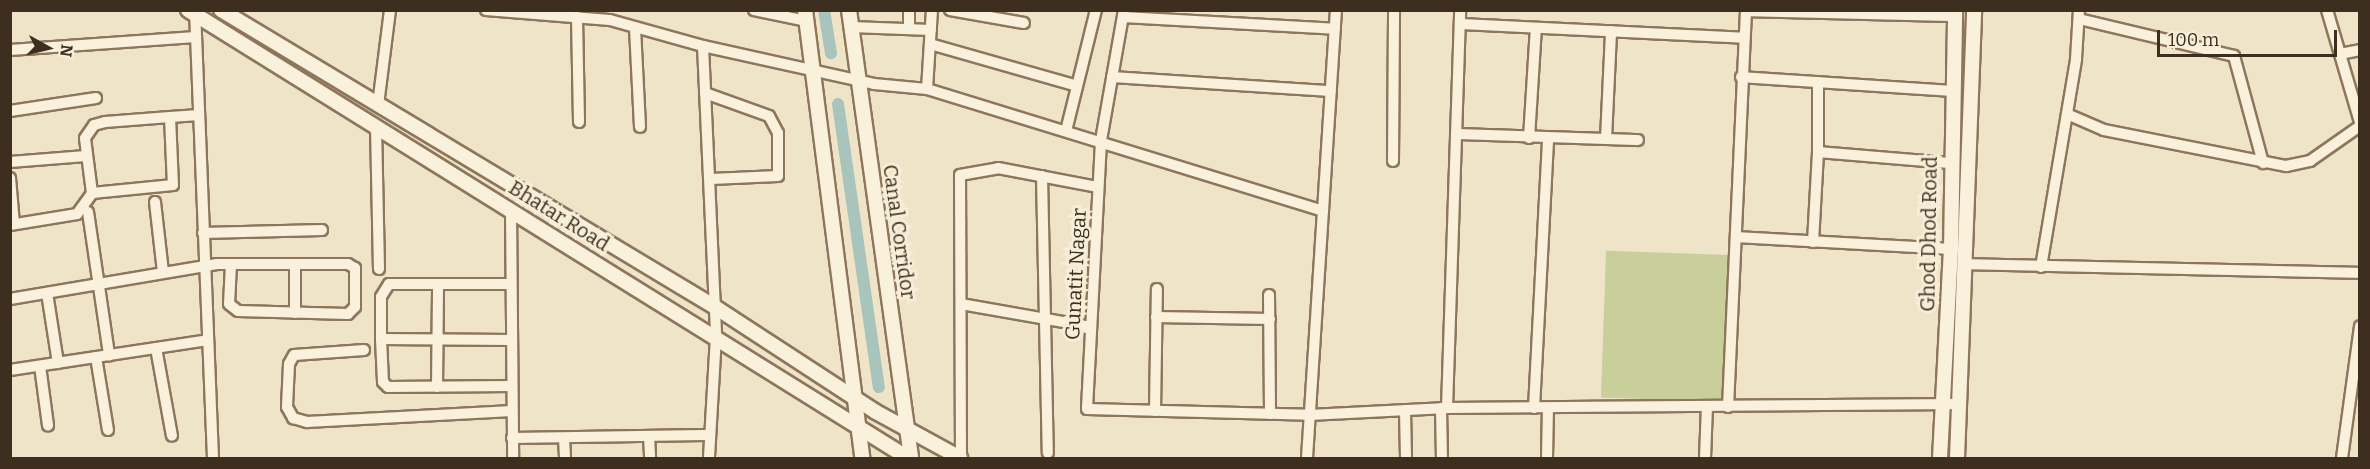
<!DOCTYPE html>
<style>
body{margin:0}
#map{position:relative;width:2370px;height:469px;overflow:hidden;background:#f0e4c8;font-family:Bitter,serif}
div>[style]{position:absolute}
.green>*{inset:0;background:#c9cf9b;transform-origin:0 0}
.canal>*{height:12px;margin:-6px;padding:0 6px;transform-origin:6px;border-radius:6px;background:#a9c4bc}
.roads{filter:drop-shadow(2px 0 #8d765c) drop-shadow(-2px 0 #8d765c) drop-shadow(0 2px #8d765c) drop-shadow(0 -2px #8d765c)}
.street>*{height:10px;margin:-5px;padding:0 5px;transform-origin:5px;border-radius:5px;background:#faf1dc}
.secondary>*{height:14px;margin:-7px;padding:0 7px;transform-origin:7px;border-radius:7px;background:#faf1dc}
span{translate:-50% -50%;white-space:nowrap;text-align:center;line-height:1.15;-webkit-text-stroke:6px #f7eed8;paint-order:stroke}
.street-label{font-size:20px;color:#3d2e20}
.frame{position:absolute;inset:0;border:12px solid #3d2e20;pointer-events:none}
.north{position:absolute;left:18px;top:18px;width:60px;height:60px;-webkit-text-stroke:4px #f7eed8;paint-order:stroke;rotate:98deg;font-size:16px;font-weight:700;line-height:24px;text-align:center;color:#3d2e20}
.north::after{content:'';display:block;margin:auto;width:21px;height:27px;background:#3d2e20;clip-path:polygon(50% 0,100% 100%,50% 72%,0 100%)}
.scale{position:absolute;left:2157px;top:30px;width:180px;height:27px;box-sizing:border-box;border:3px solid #3d2e20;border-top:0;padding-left:8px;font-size:18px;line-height:21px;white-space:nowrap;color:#3d2e20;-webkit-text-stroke:4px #f7eed8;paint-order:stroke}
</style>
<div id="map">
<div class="green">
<i style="left:1731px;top:255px;width:147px;height:125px;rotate:92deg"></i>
</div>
<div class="canal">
<i style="left:824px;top:10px;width:44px;rotate:80.8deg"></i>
<i style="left:838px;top:104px;width:286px;rotate:81.8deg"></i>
</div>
<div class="roads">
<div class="street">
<i style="left:195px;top:10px;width:448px;rotate:87.7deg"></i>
<i style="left:486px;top:10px;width:124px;rotate:4.6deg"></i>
<i style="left:610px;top:20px;width:97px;rotate:15.6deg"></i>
<i style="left:703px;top:46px;width:175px;rotate:12.5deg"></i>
<i style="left:874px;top:84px;width:53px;rotate:5.4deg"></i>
<i style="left:927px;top:89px;width:414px;rotate:17.1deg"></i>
<i style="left:754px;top:10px;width:53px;rotate:11.9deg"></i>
<i style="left:950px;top:10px;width:75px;rotate:10deg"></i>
<i style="left:1124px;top:10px;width:133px;rotate:100deg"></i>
<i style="left:1101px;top:141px;width:268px;rotate:93deg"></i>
<i style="left:1087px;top:409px;width:222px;rotate:1.5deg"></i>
<i style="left:1309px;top:415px;width:138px;rotate:-2.9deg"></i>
<i style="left:1447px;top:408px;width:512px;rotate:-0.45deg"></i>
<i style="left:2327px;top:10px;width:117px;rotate:73.6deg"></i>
<i style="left:1746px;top:11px;width:209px;rotate:1.4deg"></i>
<i style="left:577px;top:17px;width:105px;rotate:88.9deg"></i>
<i style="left:1123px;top:17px;width:212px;rotate:3.2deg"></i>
<i style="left:2079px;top:19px;width:159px;rotate:13.4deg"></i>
<i style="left:2234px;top:56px;width:111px;rotate:74.8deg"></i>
<i style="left:1461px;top:24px;width:283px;rotate:2.8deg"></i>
<i style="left:851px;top:27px;width:80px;rotate:2.1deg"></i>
<i style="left:635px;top:28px;width:99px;rotate:87.1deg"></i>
<i style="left:909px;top:29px;width:19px;rotate:-90deg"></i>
<i style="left:930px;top:44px;width:153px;rotate:15.9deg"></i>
<i style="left:703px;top:46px;width:290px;rotate:87.4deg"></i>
<i style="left:716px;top:336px;width:122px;rotate:93.3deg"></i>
<i style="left:10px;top:50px;width:186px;rotate:-4deg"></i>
<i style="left:2340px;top:54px;width:20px;rotate:-11deg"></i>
<i style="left:1112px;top:77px;width:219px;rotate:3.7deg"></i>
<i style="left:1741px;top:77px;width:211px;rotate:3.8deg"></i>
<i style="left:1818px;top:82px;width:70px;rotate:90deg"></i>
<i style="left:1818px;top:152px;width:132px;rotate:4.8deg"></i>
<i style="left:927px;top:89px;width:79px;rotate:-86.4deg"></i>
<i style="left:705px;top:93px;width:68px;rotate:19.8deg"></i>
<i style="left:769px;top:116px;width:19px;rotate:62deg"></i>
<i style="left:778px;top:133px;width:43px;rotate:90deg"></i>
<i style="left:778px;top:176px;width:67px;rotate:177.4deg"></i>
<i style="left:378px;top:105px;width:96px;rotate:-82.8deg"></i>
<i style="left:10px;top:111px;width:87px;rotate:-8.6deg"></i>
<i style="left:2067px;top:114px;width:40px;rotate:23.4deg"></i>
<i style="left:2104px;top:130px;width:186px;rotate:11.2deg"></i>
<i style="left:2286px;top:166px;width:25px;rotate:-12deg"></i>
<i style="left:2310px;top:161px;width:61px;rotate:-35deg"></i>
<i style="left:170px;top:117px;width:68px;rotate:87.5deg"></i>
<i style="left:173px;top:185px;width:81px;rotate:174.4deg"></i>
<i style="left:92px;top:193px;width:55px;rotate:-97.3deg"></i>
<i style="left:85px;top:138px;width:16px;rotate:-55deg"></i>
<i style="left:94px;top:125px;width:11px;rotate:-15deg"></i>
<i style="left:105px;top:122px;width:65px;rotate:-4.4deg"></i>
<i style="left:170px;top:117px;width:29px;rotate:-4deg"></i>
<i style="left:376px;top:126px;width:143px;rotate:88.8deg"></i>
<i style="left:1066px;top:131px;width:125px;rotate:-76.1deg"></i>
<i style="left:1456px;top:134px;width:182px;rotate:1.9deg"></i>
<i style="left:1529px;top:138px;width:110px;rotate:-86.4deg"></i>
<i style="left:1606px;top:139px;width:108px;rotate:-87.3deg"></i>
<i style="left:1393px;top:161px;width:151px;rotate:-89.6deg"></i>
<i style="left:10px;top:162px;width:76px;rotate:-4.5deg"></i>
<i style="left:1042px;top:176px;width:277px;rotate:88.8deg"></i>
<i style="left:10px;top:178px;width:46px;rotate:85deg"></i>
<i style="left:155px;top:202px;width:70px;rotate:83.5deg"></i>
<i style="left:511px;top:209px;width:249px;rotate:89.5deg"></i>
<i style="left:88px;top:212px;width:145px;rotate:81.6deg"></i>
<i style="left:10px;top:225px;width:68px;rotate:-9.3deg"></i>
<i style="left:77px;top:214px;width:26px;rotate:-54deg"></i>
<i style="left:203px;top:233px;width:119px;rotate:-1.4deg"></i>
<i style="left:1736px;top:237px;width:215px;rotate:3.2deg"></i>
<i style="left:1813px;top:242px;width:90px;rotate:-86.8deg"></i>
<i style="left:295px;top:264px;width:49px;rotate:90deg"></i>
<i style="left:1965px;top:264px;width:395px;rotate:1.3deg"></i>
<i style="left:2041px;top:267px;width:211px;rotate:-80.4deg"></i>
<i style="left:2076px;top:59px;width:49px;rotate:-86.5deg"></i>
<i style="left:511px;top:284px;width:122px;rotate:180deg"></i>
<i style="left:389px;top:284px;width:15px;rotate:122deg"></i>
<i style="left:381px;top:297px;width:42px;rotate:90deg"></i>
<i style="left:381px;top:339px;width:43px;rotate:87.3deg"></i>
<i style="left:383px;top:382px;width:7px;rotate:45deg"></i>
<i style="left:388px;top:387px;width:124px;rotate:-0.5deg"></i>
<i style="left:47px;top:293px;width:71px;rotate:81.1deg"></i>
<i style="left:1269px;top:295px;width:119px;rotate:89.5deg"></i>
<i style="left:10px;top:299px;width:210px;rotate:-9.6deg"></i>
<i style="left:217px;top:264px;width:131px"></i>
<i style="left:348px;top:264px;width:8px;rotate:30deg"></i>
<i style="left:355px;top:268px;width:39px;rotate:90deg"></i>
<i style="left:355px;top:307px;width:10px;rotate:135deg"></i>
<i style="left:348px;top:314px;width:110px;rotate:-178.4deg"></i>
<i style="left:238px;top:311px;width:11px;rotate:-142deg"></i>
<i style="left:229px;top:304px;width:40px;rotate:-87.1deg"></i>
<i style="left:961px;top:304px;width:132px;rotate:10deg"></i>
<i style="left:1156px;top:317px;width:114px;rotate:1deg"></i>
<i style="left:381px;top:339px;width:130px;rotate:0.4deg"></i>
<i style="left:156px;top:348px;width:89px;rotate:79.7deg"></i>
<i style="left:364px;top:350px;width:70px;rotate:175.9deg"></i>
<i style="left:294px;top:355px;width:10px;rotate:119deg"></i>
<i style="left:289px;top:364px;width:43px;rotate:92.7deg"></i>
<i style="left:287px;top:407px;width:13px;rotate:61deg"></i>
<i style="left:293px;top:418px;width:15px;rotate:16deg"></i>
<i style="left:307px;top:422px;width:205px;rotate:-3.1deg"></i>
<i style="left:96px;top:357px;width:74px;rotate:80.7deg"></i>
<i style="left:40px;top:366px;width:60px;rotate:82.3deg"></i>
<i style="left:10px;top:370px;width:200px;rotate:-8.6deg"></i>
<i style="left:437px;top:387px;width:103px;rotate:-89.4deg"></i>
<i style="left:1728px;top:407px;width:397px;rotate:-87.4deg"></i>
<i style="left:1441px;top:408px;width:50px;rotate:88.9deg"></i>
<i style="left:1447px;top:408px;width:398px;rotate:-88.1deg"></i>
<i style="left:1534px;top:408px;width:270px;rotate:-87deg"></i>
<i style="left:1405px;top:410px;width:48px;rotate:88.8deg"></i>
<i style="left:1155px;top:411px;width:122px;rotate:-89.1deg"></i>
<i style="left:649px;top:436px;width:22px;rotate:87deg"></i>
<i style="left:512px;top:438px;width:196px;rotate:-0.9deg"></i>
<i style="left:564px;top:438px;width:20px;rotate:87deg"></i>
<i style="left:961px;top:458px;width:283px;rotate:-90.2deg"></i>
<i style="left:960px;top:175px;width:39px;rotate:-10deg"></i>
<i style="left:998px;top:168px;width:102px;rotate:10.8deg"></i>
<i style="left:1307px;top:458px;width:449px;rotate:-86.3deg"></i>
<i style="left:1547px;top:458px;width:50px;rotate:-88.9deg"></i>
<i style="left:1705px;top:458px;width:51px;rotate:-87.8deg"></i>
<i style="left:2342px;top:458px;width:133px;rotate:-82.2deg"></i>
</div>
<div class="secondary">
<i style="left:188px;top:10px;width:848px;rotate:31.89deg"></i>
<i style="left:221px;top:10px;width:576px;rotate:31.01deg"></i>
<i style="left:715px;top:307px;width:192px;rotate:33.1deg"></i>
<i style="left:876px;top:412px;width:96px;rotate:28.7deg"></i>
<i style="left:805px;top:10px;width:452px;rotate:82.7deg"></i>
<i style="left:849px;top:10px;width:452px;rotate:82.1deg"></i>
<i style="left:1940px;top:458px;width:209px;rotate:-87deg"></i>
<i style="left:1951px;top:249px;width:239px;rotate:-89deg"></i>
<i style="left:1957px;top:458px;width:448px;rotate:-87.8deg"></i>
</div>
</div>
<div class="street-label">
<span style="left:559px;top:216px;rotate:32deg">Bhatar Road</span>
<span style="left:899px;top:232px;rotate:82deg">Canal Corridor</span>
<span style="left:1929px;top:234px;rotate:-89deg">Ghod Dhod Road</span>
<span style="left:1076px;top:274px;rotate:-87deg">Gunatit Nagar</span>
</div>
<div class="frame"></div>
<div class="north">N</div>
<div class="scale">100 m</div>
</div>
